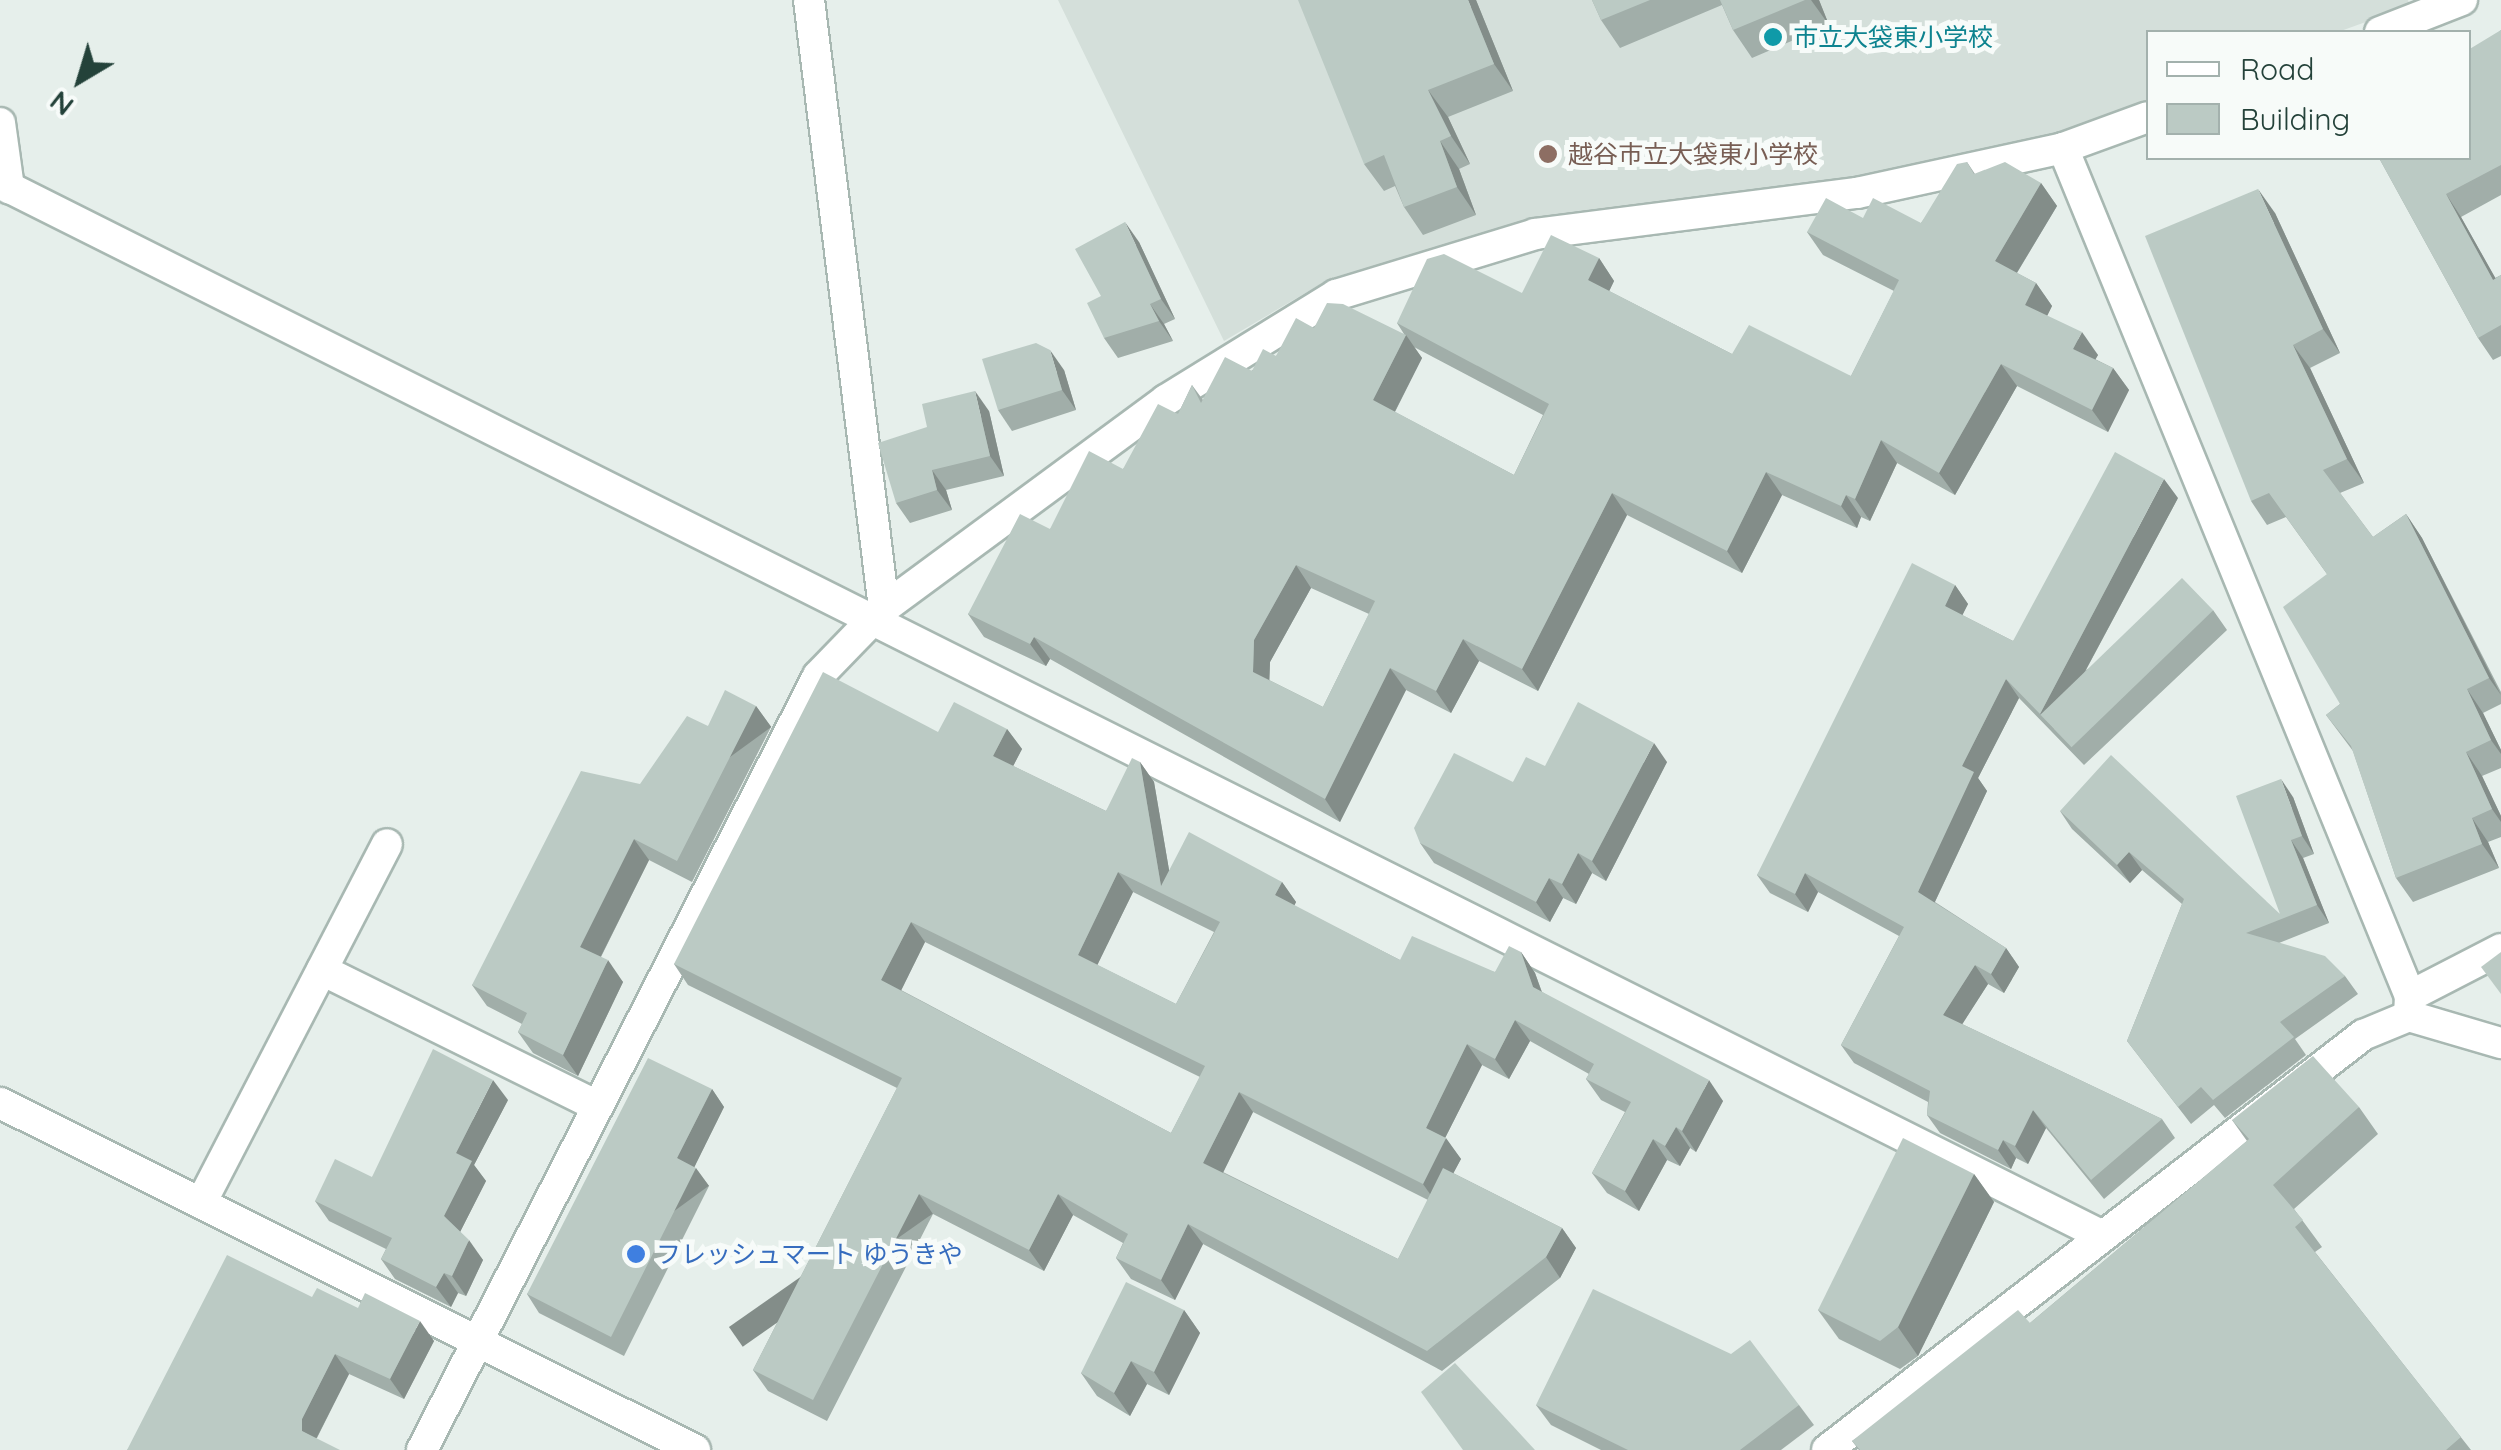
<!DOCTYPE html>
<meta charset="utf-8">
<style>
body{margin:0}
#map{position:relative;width:2501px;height:1450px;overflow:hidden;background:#e6efeb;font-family:Quicksand,"Noto Sans JP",sans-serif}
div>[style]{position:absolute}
.built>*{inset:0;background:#d4dfda}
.roads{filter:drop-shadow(2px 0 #a8b8b2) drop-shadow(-2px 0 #a8b8b2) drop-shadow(0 2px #a8b8b2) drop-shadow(0 -2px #a8b8b2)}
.street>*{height:30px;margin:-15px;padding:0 15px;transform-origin:15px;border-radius:15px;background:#fff}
.wall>*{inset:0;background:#a1aea9}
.shaded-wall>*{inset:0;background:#838d89;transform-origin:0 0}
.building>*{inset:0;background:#bbcac4;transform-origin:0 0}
.dots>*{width:28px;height:28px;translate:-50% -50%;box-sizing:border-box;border:5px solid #f7fbf9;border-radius:50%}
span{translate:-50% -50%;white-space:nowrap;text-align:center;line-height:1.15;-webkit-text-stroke:10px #f7fbf9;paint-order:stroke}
.culture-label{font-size:25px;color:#0d838f}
.left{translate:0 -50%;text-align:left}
.education-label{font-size:25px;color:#785e54}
.shop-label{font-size:25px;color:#366cbe}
.legend{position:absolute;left:2146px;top:30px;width:325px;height:130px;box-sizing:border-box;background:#f7fbf9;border:2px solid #a3b1ad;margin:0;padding:12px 18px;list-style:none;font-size:30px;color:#24423a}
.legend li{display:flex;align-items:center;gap:20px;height:50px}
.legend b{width:50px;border:2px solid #a3b1ad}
.north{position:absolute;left:30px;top:30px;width:100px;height:100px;-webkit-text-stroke:8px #f7fbf9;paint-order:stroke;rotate:218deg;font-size:28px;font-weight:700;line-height:40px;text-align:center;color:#24423a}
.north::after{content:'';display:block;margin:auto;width:35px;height:45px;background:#24423a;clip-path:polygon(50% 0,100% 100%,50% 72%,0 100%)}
</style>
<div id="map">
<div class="built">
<i style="clip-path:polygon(1058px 0,2408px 0,2410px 6px,2338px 32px,2148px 32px,2148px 101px,2066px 131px,1862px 176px,1531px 220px,1329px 279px,1224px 341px)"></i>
</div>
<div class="roads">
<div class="street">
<i style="left:809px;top:0;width:613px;rotate:82.97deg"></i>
<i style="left:2380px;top:32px;width:88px;rotate:-21.3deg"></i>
<i style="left:0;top:123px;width:66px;rotate:82.1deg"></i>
<i style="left:2063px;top:148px;width:916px;rotate:67.75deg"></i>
<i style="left:2410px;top:996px;width:20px;rotate:93deg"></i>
<i style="left:0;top:183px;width:2352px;rotate:26.6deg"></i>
<i style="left:322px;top:970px;width:302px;rotate:26.3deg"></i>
<i style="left:2410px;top:996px;width:102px;rotate:-27.3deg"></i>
<i style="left:0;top:1103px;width:777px;rotate:26.53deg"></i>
<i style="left:201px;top:1203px;width:404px;rotate:-62.6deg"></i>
<i style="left:422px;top:1450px;width:869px;rotate:-62.9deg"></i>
<i style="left:818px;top:676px;width:95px;rotate:-45.9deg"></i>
<i style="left:884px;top:608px;width:350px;rotate:-36.4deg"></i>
<i style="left:1166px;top:400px;width:200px;rotate:-31.7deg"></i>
<i style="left:1336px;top:295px;width:208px;rotate:-17deg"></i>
<i style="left:1535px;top:234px;width:325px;rotate:-7.3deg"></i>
<i style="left:1857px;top:193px;width:211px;rotate:-12.3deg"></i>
<i style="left:2063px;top:148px;width:90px;rotate:-20deg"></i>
<i style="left:1827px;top:1450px;width:678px;rotate:-37.75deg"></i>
<i style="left:2363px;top:1035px;width:50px;rotate:-22.4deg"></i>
<i style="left:2409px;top:1016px;width:96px;rotate:16.4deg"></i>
</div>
</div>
<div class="wall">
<i style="clip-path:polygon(1476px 0,1513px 91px,1448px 117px,1470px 164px,1459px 169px,1476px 215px,1423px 235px,1404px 207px,1395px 186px,1384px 191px,1364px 164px)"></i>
<i style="clip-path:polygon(1592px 0,1819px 0,1829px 25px,1752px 58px,1733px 30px,1722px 5px,1620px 48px,1601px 20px)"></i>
<i style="clip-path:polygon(2501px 30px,2501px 195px,2461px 217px,2495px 278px,2501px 275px,2501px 356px,2493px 360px,2478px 338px,2379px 158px)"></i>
<i style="clip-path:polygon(evenodd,1967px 162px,1975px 174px,2041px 183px,2057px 206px,2017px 273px,2036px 283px,2052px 306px,2047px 316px,2098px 355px,2095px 359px,2113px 368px,2129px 390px,2108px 432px,2017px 386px,1955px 495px,1897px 463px,1870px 521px,1861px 517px,1857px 528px,1782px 495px,1742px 573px,1627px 515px,1538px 691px,1479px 661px,1451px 713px,1406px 690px,1340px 822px,1050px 659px,1046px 666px,984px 637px,968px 614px,1050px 529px,1123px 469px,1178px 414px,1192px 385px,1203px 400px,1276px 356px,1314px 328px,1404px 334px,1397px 323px,1522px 293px,1599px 258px,1614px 281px,1609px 291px,1732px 354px,1851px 376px,1894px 291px,1823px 255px,1807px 232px,1863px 218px,1921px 223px,1967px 162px,1414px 347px,1543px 415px,1514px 475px,1395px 412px,1422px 358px,1414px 347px,1967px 162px,1311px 588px,1369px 614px,1323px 707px,1269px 680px,1270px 662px,1311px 588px)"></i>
<i style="clip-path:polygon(2275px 213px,2340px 353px,2310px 368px,2364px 483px,2340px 493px,2373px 537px,2406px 514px,2422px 538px,2501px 692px,2501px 704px,2483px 713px,2501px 750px,2501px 768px,2482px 776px,2501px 816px,2501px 837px,2488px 842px,2499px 868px,2413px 902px,2396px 878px,2353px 751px,2326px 715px,2340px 704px,2327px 574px,2286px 517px,2267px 525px,2251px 501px)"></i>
<i style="clip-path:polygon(1139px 242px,1175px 319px,1164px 324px,1173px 341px,1118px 358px,1104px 338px,1101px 296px)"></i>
<i style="clip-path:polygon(1064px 370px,1076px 410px,1012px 431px,998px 410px)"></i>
<i style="clip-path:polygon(989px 411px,1004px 476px,946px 490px,952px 510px,910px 523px,896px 503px)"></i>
<i style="clip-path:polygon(2178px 498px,2086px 670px,2213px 610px,2227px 630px,2084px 765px,2019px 698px,1978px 778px,1987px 791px,1935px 902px,2006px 948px,2019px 967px,2004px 993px,1988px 984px,1962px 1024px,2162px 1119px,2175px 1138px,2104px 1199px,2046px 1128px,2028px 1164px,2016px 1158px,2011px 1169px,1940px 1133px,1927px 1115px,1928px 1102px,1854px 1063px,1841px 1045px,1899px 936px,1818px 892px,1808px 912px,1770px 893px,1757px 875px,1955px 585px,1968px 604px,1962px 615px,2013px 641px)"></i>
<i style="clip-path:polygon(756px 706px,771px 727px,692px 882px,649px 860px,601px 957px,623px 982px,578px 1076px,533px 1053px,518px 1032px,522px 1024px,487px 1006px,472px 985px,708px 726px)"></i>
<i style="clip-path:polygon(evenodd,1007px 729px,1022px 749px,1013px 766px,1106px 811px,1140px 762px,1154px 782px,1169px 870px,1282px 882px,1296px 902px,1294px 906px,1400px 960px,1495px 972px,1521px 952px,1535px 973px,1542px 992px,1723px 1101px,1696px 1152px,1690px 1148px,1680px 1166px,1667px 1160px,1639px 1211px,1607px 1193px,1592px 1173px,1625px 1112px,1601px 1100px,1586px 1079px,1589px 1074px,1530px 1041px,1509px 1079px,1482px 1065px,1445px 1138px,1461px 1159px,1453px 1173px,1562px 1228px,1576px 1248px,1560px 1278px,1442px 1371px,1203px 1244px,1175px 1300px,1131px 1279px,1116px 1258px,1123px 1243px,1073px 1215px,1044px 1271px,933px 1214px,827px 1421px,768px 1391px,753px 1370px,897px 1088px,688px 985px,674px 964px,938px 732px,1007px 729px,1133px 892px,1214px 932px,1176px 1004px,1097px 965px,1133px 892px,1007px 729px,925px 942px,1200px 1077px,1171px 1133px,901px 990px,925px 942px,1007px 729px,1253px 1112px,1428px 1200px,1398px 1259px,1223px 1172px,1253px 1112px)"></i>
<i style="clip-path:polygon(1667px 762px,1606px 881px,1592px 873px,1576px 904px,1563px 898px,1550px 922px,1434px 863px,1420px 843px,1513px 782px,1545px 766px)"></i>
<i style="clip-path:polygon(2293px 797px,2314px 854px,2303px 858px,2329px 923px,2279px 943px,2345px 976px,2358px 994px,2295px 1039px,2306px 1055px,2225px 1118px,2214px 1105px,2191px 1124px,2127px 1041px,2182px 904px,2142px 870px,2130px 883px,2072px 829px,2060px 811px,2280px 914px)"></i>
<i style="clip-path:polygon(712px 1089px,724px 1107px,694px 1167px,709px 1186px,624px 1356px,539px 1313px,527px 1294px)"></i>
<i style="clip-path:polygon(508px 1100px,474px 1165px,486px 1181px,460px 1232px,483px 1260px,466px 1296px,458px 1293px,451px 1307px,395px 1279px,381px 1259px,386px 1249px,329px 1221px,315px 1201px,372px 1177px)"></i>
<i style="clip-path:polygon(2359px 1107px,2378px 1134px,2294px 1209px,2322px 1247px,2315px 1252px,2471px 1450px,1859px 1450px,1852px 1441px,2030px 1323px,2247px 1141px,2232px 1120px)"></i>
<i style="clip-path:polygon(1974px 1174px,1994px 1202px,1918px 1356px,1900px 1369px,1839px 1339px,1818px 1310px)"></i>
<i style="clip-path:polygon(312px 1297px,434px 1341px,404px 1399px,349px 1374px,317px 1438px,127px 1450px)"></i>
<i style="clip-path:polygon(1184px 1310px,1200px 1333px,1169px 1395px,1147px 1384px,1130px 1416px,1097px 1396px,1081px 1373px)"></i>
<i style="clip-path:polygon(1536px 1405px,1799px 1405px,1814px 1425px,1781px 1450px,1601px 1450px,1551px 1425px)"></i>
</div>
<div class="shaded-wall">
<i style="clip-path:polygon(1468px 0,1476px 0,1513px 91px,1494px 64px)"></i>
<i style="clip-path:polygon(1811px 0,1819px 0,1829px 25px)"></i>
<i style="clip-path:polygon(1428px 90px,1448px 117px,1470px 164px,1451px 136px)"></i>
<i style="clip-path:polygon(1440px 141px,1459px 169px,1476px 215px,1457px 187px)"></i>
<i style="clip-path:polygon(2041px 183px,2057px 206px,2010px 284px,1995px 261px)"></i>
<i style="clip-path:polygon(2258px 189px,2275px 213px,2340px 353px,2323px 329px)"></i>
<i style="clip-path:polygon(2446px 194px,2461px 217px,2501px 288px,2493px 280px)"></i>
<i style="clip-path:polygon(1125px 222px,1139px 242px,1175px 319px,1161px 299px)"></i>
<i style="clip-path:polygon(1599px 258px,1614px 281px,1604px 302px,1588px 280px)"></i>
<i style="clip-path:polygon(2036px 283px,2052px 306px,2041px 328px,2025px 305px)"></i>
<i style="clip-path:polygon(1150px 304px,1164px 324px,1173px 341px,1159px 321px)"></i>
<i style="clip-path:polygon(2082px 332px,2098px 355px,2089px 371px,2073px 349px)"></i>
<i style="clip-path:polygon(1406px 335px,1422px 358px,1389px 423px,1373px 400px)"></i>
<i style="clip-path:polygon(2293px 345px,2310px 368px,2364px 483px,2347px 459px)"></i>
<i style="clip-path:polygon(1050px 350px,1064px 370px,1076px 410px,1062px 390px)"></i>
<i style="clip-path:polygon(2001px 364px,2017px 386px,1955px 495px,1939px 473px)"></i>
<i style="clip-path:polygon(2113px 368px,2129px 390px,2108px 432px,2092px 410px)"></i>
<i style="clip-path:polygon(975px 391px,989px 411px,1004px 476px,990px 456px)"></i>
<i style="clip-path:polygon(1881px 440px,1897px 463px,1870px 521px,1855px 499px)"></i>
<i style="clip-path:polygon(932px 470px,946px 490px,952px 510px,937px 490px)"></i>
<i style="clip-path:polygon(1766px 472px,1782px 495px,1742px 573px,1727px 551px)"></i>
<i style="clip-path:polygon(2164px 479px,2178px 498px,2054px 729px,2040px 714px,2053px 733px,2040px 714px)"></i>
<i style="clip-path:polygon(1612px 493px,1627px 515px,1538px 691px,1522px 669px)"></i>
<i style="clip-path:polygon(1846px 495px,1861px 517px,1857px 528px,1841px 506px)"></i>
<i style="clip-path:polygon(2406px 514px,2422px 538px,2501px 695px,2489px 678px)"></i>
<i style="clip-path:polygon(1296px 565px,1311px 588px,1270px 662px,1269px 694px,1253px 672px,1254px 640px)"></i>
<i style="clip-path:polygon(1955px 585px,1968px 604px,1958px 624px,1945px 606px)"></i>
<i style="clip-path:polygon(1034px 637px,1050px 659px,1046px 666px,1030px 644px)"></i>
<i style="clip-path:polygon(1463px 639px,1479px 661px,1451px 713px,1436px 691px)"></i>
<i style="clip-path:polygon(1390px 668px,1406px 690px,1340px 822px,1325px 799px)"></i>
<i style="clip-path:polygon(2006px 679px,2019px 698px,1978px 778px,1987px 791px,1931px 910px,1918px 892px,1962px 766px)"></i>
<i style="clip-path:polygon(2467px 689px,2483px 713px,2501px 750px,2501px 754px,2491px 740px)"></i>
<i style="left:756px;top:706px;width:26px;height:174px;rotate:54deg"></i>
<i style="clip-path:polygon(1007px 729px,1022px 749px,1008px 776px,993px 756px)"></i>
<i style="clip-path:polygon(1654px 743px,1667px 762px,1606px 881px,1592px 861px)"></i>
<i style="clip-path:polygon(2466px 752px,2482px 776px,2501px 816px,2501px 822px,2492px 809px)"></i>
<i style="clip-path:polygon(1140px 762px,1154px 782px,1174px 899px,1161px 886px)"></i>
<i style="clip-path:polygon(2281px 779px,2293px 797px,2314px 854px,2302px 836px)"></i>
<i style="clip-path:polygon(2472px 818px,2488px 842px,2499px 868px,2482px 844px)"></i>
<i style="clip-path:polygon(634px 839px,649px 860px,595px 968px,580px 947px)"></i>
<i style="clip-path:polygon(2291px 840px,2303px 858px,2329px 923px,2317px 905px)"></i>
<i style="clip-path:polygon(2129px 852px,2142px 870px,2130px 883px,2117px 865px)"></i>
<i style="clip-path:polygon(1578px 853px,1592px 873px,1576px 904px,1562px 884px)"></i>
<i style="clip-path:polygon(1118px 872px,1133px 892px,1092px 976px,1078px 955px)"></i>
<i style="clip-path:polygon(1805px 873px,1818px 892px,1808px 912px,1795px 894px)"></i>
<i style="clip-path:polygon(1549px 878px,1563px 898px,1550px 922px,1536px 902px)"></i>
<i style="clip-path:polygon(1282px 882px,1296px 902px,1289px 916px,1275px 895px)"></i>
<i style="clip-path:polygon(911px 922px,925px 942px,896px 1001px,881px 980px)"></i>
<i style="clip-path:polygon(2006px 948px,2019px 967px,2004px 993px,1991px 974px)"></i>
<i style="clip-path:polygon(1521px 952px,1535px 973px,1547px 1007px,1533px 987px)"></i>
<i style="clip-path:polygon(608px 960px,623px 982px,578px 1076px,563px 1055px)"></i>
<i style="clip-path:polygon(1975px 965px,1988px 984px,1956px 1034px,1943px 1015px)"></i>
<i style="clip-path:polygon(1515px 1020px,1530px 1041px,1509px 1079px,1495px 1059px)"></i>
<i style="clip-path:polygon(1467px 1044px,1482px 1065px,1440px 1148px,1426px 1128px)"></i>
<i style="clip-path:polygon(493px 1080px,508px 1100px,474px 1165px,486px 1181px,458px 1236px,444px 1216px,456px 1153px)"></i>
<i style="clip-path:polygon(1709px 1080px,1723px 1101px,1696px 1152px,1682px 1131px)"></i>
<i style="clip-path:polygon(712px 1089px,724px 1107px,690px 1176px,677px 1158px)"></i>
<i style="clip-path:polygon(1239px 1092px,1253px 1112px,1218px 1183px,1203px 1163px)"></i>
<i style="clip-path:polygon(2033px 1110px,2046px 1128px,2028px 1164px,2015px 1146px)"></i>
<i style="clip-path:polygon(1676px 1127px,1690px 1148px,1680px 1166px,1665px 1146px)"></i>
<i style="clip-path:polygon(1446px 1138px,1461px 1159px,1437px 1204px,1423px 1184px)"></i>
<i style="clip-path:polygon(1653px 1139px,1667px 1160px,1639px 1211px,1625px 1191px)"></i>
<i style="clip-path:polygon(2003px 1140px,2016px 1158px,2011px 1169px,1998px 1150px)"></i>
<i style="left:696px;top:1168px;width:22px;height:189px;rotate:54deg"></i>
<i style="clip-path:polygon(1974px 1174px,1994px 1202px,1918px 1356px,1898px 1327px)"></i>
<i style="left:919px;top:1194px;width:24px;height:232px;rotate:55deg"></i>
<i style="clip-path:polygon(1058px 1194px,1073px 1215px,1044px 1271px,1029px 1250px)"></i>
<i style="clip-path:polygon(1188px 1224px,1203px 1244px,1175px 1300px,1161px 1280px)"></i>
<i style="clip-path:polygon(1562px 1228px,1576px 1248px,1560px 1278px,1546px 1257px)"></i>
<i style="clip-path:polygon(469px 1240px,483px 1260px,466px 1296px,452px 1276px)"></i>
<i style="clip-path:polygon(444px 1273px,458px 1293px,451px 1307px,436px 1287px)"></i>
<i style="clip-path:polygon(1184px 1310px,1200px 1333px,1169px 1395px,1154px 1372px)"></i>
<i style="clip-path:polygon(420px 1321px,434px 1341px,404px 1399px,390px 1379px)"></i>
<i style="clip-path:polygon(335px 1354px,349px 1374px,316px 1439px,302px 1431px,302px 1419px)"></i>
<i style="clip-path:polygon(1131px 1361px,1147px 1384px,1130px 1416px,1114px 1393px)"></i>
</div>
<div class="building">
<i style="clip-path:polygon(1298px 0,1468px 0,1494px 64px,1428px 90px,1451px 136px,1440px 141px,1457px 187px,1404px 207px,1384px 155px,1364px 164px)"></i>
<i style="clip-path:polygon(1592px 0,1650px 0,1601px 20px)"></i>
<i style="clip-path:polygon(1720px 0,1805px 0,1733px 30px)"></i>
<i style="clip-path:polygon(2501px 30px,2501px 165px,2446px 194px,2493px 280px,2501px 275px,2501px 325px,2478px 338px,2379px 158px,2468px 158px,2468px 50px)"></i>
<i style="clip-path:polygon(evenodd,1967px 162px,1974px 174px,2005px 162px,2041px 183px,1995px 261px,2036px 283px,2025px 305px,2082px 332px,2073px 349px,2113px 368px,2092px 410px,2001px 364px,1939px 473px,1881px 440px,1855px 499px,1846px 495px,1841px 506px,1766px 472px,1727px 551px,1612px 493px,1522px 669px,1463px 639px,1436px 691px,1390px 668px,1325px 799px,1034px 637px,1030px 644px,968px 614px,1020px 514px,1050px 529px,1089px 451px,1123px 469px,1158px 404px,1178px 414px,1192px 385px,1201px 403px,1225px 357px,1252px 371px,1263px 349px,1276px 356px,1296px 318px,1314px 328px,1327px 303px,1343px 304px,1406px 335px,1373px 400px,1514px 475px,1549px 404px,1397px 323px,1427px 259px,1444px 254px,1522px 293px,1551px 235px,1599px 258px,1588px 280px,1732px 354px,1749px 325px,1851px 376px,1899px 280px,1807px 232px,1826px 198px,1863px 218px,1873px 198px,1921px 223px,1957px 164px,1967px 162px,1296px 565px,1375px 601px,1323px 707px,1253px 672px,1254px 640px,1296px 565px)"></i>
<i style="clip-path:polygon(2258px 189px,2323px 329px,2293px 345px,2347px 459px,2323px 470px,2373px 537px,2406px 514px,2489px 678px,2467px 689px,2491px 740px,2466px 752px,2492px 809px,2472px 818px,2482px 844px,2396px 878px,2351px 746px,2326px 715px,2340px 704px,2283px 607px,2327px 574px,2269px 493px,2251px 501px,2145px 236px)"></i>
<i style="clip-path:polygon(1125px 222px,1161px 299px,1150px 304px,1159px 321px,1104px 338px,1087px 303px,1101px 296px,1075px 249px)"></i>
<i style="clip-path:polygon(1036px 343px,1050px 350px,1062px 390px,998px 410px,982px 359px)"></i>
<i style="clip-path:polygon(975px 391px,990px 456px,932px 470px,937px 490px,896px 503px,878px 443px,927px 427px,922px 404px)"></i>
<i style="clip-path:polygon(2115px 452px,2164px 479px,2040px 714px,2006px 679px,1962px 766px,1974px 772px,1918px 892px,2006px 948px,1991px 974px,1975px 965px,1943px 1015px,2162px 1119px,2091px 1180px,2033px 1110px,2015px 1146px,2003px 1140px,1998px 1150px,1927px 1115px,1930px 1091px,1841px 1045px,1904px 927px,1805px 873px,1795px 894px,1757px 875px,1912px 563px,1955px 585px,1945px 606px,2013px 641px)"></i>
<i style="left:2182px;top:578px;width:45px;height:197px;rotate:46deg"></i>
<i style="clip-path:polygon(evenodd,823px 672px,938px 732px,954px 702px,1007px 729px,993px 756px,1106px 811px,1132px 758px,1140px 762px,1161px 886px,1189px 832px,1282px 882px,1275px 895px,1400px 960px,1412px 936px,1495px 972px,1509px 946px,1521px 952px,1533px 987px,1709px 1080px,1682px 1131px,1676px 1127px,1665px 1146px,1653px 1139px,1625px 1191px,1592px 1173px,1631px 1102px,1586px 1079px,1594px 1064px,1515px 1020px,1495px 1059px,1467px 1044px,1426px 1128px,1446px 1138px,1423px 1184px,1239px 1092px,1203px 1163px,1398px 1259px,1443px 1168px,1562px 1228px,1546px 1257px,1427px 1351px,1188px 1224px,1161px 1280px,1116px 1258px,1128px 1234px,1058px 1194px,1029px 1250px,919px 1194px,813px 1400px,753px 1370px,902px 1078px,674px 964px,823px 672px,1118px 872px,1220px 922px,1176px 1004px,1078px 955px,1118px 872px,823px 672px,911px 922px,1205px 1066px,1171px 1133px,881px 980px,911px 922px)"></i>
<i style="clip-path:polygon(725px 690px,756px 706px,677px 861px,634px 839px,580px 947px,608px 960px,563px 1055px,518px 1032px,527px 1013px,472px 985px,581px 771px,640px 784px,687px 716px,708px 726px)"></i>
<i style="clip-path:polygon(1578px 702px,1654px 743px,1592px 861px,1578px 853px,1562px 884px,1549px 878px,1536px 902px,1420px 843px,1414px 828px,1454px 753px,1513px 782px,1526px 757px,1545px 766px)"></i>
<i style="clip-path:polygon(2111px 755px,2280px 914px,2236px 796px,2281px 779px,2302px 836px,2291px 840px,2317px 905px,2246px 933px,2325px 956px,2345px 976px,2280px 1022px,2294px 1037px,2213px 1100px,2201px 1087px,2178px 1107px,2127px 1041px,2184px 899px,2129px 852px,2117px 865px,2060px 811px)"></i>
<i style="clip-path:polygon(2501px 952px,2501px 994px,2481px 967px)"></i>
<i style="clip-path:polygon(433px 1049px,493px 1080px,456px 1153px,472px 1161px,444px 1216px,469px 1240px,452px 1276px,444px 1273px,436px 1287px,381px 1259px,392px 1238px,315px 1201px,335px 1159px,372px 1177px)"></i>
<i style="clip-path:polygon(2313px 1056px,2359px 1107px,2273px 1185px,2303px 1220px,2295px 1227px,2461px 1437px,2446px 1450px,1860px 1450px,1852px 1441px,2018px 1310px,2030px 1323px,2249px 1139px,2232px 1120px)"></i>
<i style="clip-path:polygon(648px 1058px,712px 1089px,677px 1158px,696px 1168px,611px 1337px,527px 1294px)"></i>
<i style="clip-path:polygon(1903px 1138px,1974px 1174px,1898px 1327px,1880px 1341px,1818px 1310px)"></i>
<i style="clip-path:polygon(227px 1255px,312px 1297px,317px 1288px,358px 1308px,365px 1293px,420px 1321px,390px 1379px,335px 1354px,302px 1419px,302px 1431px,340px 1450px,127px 1450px)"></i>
<i style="clip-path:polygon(1126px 1282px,1184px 1310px,1154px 1372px,1131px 1361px,1114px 1393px,1081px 1373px)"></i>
<i style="clip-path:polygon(1593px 1289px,1731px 1354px,1750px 1340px,1799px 1405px,1740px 1450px,1628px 1450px,1536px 1405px)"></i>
<i style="clip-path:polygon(1455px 1363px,1535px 1450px,1463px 1450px,1421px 1392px)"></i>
</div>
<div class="dots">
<i style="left:1773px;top:37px;background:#0f9aa8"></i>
<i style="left:1548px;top:154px;background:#8d6e63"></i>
<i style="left:636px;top:1254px;background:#3f7fe0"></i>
</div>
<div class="culture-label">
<span class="left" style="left:1793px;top:37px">市立大袋東小学校</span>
</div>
<div class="education-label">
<span class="left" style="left:1568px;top:154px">越谷市立大袋東小学校</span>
</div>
<div class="shop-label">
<span class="left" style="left:656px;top:1254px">フレッシュマート ゆうきや</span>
</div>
<ul class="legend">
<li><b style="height:12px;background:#fff"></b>Road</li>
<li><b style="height:28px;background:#bbcac4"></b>Building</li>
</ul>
<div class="north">N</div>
</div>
